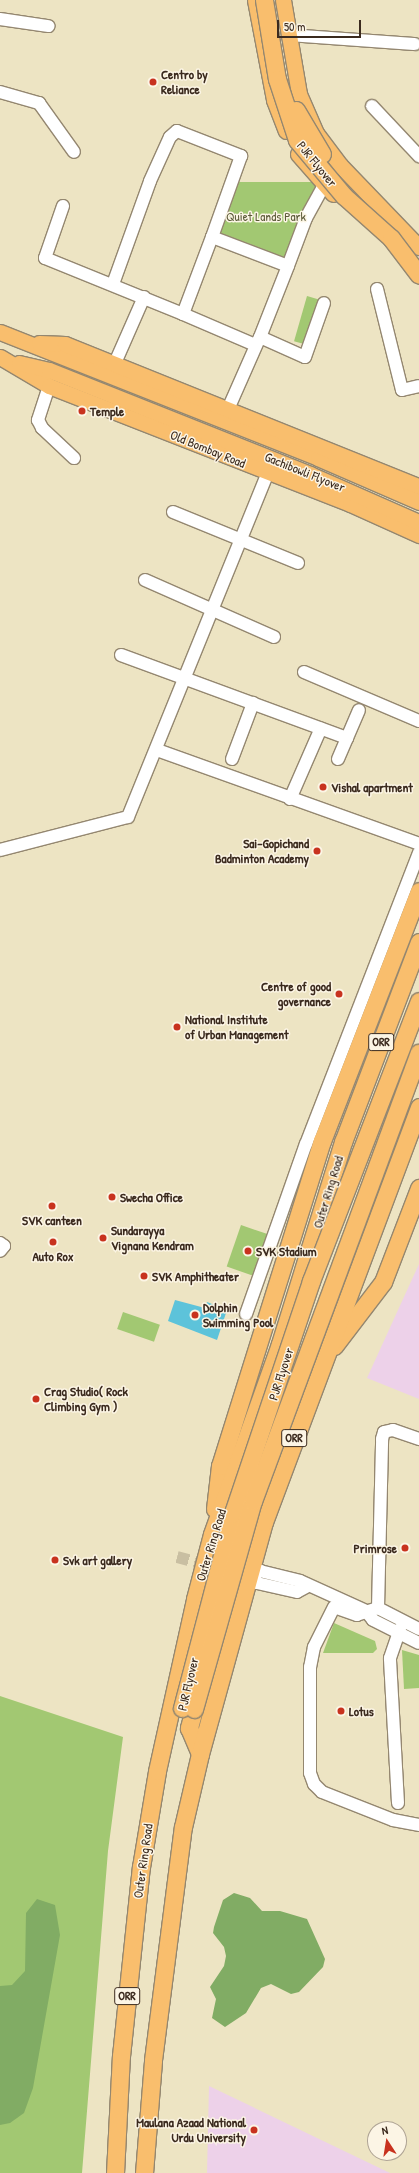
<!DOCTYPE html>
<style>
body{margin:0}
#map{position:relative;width:419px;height:2173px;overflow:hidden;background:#ede4c3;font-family:"Patrick Hand",sans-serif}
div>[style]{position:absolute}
.built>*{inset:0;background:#edd1e9}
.green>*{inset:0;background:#a2c872;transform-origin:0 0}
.forest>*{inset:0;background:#81ac64}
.water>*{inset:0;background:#5dc3da}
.minor-tunnel>*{height:12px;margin-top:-6px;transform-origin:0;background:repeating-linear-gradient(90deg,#c9bfa2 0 12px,transparent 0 18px)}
.roads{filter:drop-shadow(1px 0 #948770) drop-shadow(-1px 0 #948770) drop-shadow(0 1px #948770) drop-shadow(0 -1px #948770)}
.minor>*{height:12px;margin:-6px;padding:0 6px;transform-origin:6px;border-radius:6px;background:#fff}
.major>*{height:15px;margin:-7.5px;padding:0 7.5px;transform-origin:7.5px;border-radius:7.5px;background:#f9be6d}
.highway>*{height:17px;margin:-8.5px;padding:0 8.5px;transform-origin:8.5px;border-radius:8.5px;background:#f9be6d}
.bridges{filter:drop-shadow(1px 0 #948770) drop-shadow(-1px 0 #948770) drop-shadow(0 1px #948770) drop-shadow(0 -1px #948770)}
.highway-bridge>*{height:17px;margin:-8.5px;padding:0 8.5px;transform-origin:8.5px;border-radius:8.5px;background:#f9be6d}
.dots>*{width:11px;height:11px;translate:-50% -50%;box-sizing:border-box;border:2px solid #fcf5e5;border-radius:50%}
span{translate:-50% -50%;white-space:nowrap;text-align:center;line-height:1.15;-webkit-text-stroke:3px #fcf5e5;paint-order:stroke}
.shield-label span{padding:1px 3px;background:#fcf5e5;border:1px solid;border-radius:3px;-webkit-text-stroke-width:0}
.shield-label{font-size:12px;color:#3b2a1e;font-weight:700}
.poi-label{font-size:13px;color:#3b2a1e;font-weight:700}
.left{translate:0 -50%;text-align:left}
.right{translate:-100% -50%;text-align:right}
.street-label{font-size:13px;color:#3b2a1e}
.park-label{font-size:13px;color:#5a5937}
.north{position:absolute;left:367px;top:2121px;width:40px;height:40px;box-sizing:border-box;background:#fcf5e5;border:1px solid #afa495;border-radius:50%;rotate:348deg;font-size:11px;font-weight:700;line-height:16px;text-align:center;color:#3b2a1e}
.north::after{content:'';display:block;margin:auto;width:14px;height:18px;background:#c8321e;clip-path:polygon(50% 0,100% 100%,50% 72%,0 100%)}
.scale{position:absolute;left:277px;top:20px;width:84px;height:18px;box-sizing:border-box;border:2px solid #3b2a1e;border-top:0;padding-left:5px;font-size:12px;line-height:14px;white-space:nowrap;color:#3b2a1e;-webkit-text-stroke:3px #fcf5e5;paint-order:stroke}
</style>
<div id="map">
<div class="built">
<i style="clip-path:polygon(419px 1264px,419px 1399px,367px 1378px)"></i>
<i style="clip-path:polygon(209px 2086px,390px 2173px,207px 2173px)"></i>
</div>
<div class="green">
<i style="clip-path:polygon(236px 182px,315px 182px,317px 185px,285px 260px,217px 234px)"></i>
<i style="left:307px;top:296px;width:15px;height:47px;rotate:16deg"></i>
<i style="left:241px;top:1225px;width:31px;height:44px;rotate:19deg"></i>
<i style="left:123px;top:1312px;width:39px;height:18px;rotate:19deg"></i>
<i style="clip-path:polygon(334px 1623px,375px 1641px,377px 1649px,373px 1653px,323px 1653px)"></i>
<i style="clip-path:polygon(402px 1650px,419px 1655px,419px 1688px,404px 1689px)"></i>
<i style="clip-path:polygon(0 1696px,123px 1737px,108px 1851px,82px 2173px,0 2173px)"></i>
</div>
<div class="forest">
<i style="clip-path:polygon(234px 1893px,250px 1898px,262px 1911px,280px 1911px,307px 1919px,325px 1959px,323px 1967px,299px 1992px,291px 1994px,271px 1984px,261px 1988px,246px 2013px,225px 2027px,212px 2018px,216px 1999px,210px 1987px,224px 1966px,226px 1956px,224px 1947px,213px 1933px,214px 1927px,223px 1900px)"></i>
<i style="clip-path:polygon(37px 1899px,55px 1905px,60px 1935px,33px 2088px,24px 2113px,10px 2123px,0 2125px,0 1986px,12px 1985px,25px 1971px,26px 1913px)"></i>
</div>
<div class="water">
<i style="clip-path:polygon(175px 1300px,205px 1308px,207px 1302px,227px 1310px,217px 1340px,168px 1321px)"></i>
</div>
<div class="minor-tunnel">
<i style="left:177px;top:1557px;width:35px;rotate:15deg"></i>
</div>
<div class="roads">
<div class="minor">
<i style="left:0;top:19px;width:49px;rotate:8.3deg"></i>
<i style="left:288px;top:35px;width:127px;rotate:4.1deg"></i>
<i style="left:0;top:92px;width:41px;rotate:15.8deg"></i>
<i style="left:39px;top:103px;width:60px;rotate:54.5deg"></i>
<i style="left:372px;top:106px;width:69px;rotate:46.8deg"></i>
<i style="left:63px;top:206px;width:55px;rotate:109.1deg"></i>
<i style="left:45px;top:258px;width:149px;rotate:22.1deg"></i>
<i style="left:183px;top:314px;width:82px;rotate:-69.4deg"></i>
<i style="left:212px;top:237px;width:81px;rotate:20.9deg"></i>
<i style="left:288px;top:266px;width:76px;rotate:111.5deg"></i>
<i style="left:260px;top:337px;width:49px;rotate:24deg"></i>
<i style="left:305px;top:357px;width:57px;rotate:-70.6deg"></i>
<i style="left:288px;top:266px;width:51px;rotate:-69.4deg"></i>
<i style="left:306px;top:218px;width:46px;rotate:-61.2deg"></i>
<i style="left:113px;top:284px;width:109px;rotate:-70.2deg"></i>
<i style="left:150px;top:181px;width:48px;rotate:-65.6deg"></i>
<i style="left:170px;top:137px;width:9px;rotate:-41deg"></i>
<i style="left:177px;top:131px;width:69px;rotate:21.3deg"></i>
<i style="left:241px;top:156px;width:86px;rotate:109.7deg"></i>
<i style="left:377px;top:289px;width:104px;rotate:76.1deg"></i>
<i style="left:402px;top:390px;width:17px;rotate:-13deg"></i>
<i style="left:183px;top:314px;width:78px;rotate:23.3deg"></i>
<i style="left:115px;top:363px;width:72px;rotate:-66.3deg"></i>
<i style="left:49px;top:386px;width:36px;rotate:108deg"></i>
<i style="left:38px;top:420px;width:9px;rotate:63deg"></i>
<i style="left:42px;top:428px;width:44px;rotate:43.2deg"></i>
<i style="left:229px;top:407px;width:74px;rotate:-66.2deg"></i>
<i style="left:173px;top:512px;width:135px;rotate:22.2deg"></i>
<i style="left:145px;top:580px;width:141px;rotate:23.8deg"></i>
<i style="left:121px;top:655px;width:241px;rotate:20.2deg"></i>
<i style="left:304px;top:672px;width:125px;rotate:23.1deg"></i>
<i style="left:157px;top:750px;width:278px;rotate:19.7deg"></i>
<i style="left:232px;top:759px;width:60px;rotate:-69.4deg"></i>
<i style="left:338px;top:759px;width:53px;rotate:-66.8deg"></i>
<i style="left:290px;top:799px;width:77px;rotate:-66.4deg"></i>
<i style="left:0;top:850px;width:132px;rotate:-14.5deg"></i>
<i style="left:128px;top:817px;width:371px;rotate:-67.9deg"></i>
<i style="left:0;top:1243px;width:5px;rotate:37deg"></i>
<i style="left:4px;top:1246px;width:6px;rotate:129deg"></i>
<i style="left:246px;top:1314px;width:180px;rotate:-70.6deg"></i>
<i style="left:306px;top:1144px;width:313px;rotate:-68.8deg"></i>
<i style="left:306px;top:1587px;width:10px;rotate:151deg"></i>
<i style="left:297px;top:1592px;width:41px;rotate:-167.3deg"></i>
<i style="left:257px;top:1583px;width:8px;rotate:-120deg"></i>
<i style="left:253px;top:1576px;width:9px;rotate:-36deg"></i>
<i style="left:260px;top:1571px;width:41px;rotate:14deg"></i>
<i style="left:300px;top:1581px;width:72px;rotate:24.4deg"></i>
<i style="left:366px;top:1611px;width:11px;rotate:52deg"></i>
<i style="left:373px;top:1620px;width:51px;rotate:26.6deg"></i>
<i style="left:378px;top:1608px;width:169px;rotate:-88.6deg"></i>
<i style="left:382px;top:1439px;width:7px;rotate:-74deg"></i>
<i style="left:384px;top:1432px;width:9px;rotate:-13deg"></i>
<i style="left:393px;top:1430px;width:28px;rotate:19deg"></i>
<i style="left:419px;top:1629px;width:46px;rotate:-152.9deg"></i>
<i style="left:378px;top:1608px;width:22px;rotate:162deg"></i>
<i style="left:357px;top:1615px;width:24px;rotate:-161deg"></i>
<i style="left:334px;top:1607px;width:45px;rotate:116.6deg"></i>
<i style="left:314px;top:1647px;width:20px;rotate:101deg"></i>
<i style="left:310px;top:1667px;width:106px;rotate:90deg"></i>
<i style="left:310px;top:1773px;width:12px;rotate:70deg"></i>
<i style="left:314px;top:1784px;width:11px;rotate:45deg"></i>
<i style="left:322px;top:1792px;width:76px;rotate:21.5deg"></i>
<i style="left:393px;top:1820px;width:26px;rotate:11deg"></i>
<i style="left:398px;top:1803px;width:145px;rotate:-93.2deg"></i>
<i style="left:390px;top:1658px;width:31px;rotate:-71deg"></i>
</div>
<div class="major">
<i style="left:255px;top:0;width:102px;rotate:79.2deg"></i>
<i style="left:274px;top:100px;width:33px;rotate:69deg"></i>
<i style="left:283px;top:0;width:95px;rotate:80.3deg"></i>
<i style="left:299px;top:94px;width:43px;rotate:66.4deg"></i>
<i style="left:316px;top:133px;width:40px;rotate:53deg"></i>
<i style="left:340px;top:165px;width:114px;rotate:46.1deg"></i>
<i style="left:298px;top:154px;width:53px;rotate:48.8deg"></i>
<i style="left:0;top:332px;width:342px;rotate:21.6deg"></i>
<i style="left:318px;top:458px;width:110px;rotate:23.5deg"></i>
<i style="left:39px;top:343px;width:26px;rotate:2deg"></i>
<i style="left:65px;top:344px;width:381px;rotate:21.9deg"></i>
<i style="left:0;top:357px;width:57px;rotate:30.6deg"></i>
<i style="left:49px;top:386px;width:323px;rotate:21.4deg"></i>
<i style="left:350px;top:504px;width:76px;rotate:24.2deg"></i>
<i style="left:19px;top:363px;width:31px;rotate:13deg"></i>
<i style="left:49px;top:370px;width:281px;rotate:21.7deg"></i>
<i style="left:310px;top:474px;width:119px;rotate:23.8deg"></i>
</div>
<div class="highway">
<i style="left:334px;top:1346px;width:81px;rotate:-52.6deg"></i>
<i style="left:383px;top:1282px;width:101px;rotate:-69deg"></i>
<i style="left:215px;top:1509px;width:43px;rotate:-83.4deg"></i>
<i style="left:220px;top:1466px;width:341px;rotate:-72.6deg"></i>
<i style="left:322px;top:1141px;width:268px;rotate:-68.8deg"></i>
<i style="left:194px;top:1709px;width:20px;rotate:105deg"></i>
<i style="left:189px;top:1728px;width:28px;rotate:67deg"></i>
<i style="left:115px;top:2173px;width:117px;rotate:-87.1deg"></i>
<i style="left:121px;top:2056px;width:190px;rotate:-84deg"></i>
<i style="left:141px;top:1867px;width:97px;rotate:-80.5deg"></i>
<i style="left:157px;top:1771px;width:176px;rotate:-77.5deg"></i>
<i style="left:195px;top:1599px;width:67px;rotate:-75.3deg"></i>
<i style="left:212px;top:1534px;width:202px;rotate:-70.3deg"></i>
<i style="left:280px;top:1344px;width:212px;rotate:-72.7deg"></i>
<i style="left:343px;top:1142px;width:214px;rotate:-69.2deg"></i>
<i style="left:144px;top:2173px;width:113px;rotate:-85.4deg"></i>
<i style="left:153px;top:2060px;width:235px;rotate:-82.7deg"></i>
<i style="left:183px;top:1827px;width:75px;rotate:-76.9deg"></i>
<i style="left:200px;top:1754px;width:241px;rotate:-74.6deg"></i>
<i style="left:264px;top:1522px;width:443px;rotate:-69.5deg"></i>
</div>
</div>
<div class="bridges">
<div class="highway-bridge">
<i style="left:264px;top:0;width:80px;rotate:80.7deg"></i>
<i style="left:277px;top:79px;width:64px;rotate:71.8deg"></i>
<i style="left:297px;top:140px;width:73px;rotate:50deg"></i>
<i style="left:344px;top:196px;width:63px;rotate:41.8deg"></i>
<i style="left:391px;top:238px;width:46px;rotate:52.9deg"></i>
<i style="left:296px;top:110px;width:51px;rotate:59.4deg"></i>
<i style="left:182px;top:1708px;width:202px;rotate:-75.3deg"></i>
<i style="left:233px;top:1513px;width:245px;rotate:-71.4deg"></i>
<i style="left:311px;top:1281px;width:300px;rotate:-68.9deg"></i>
<i style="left:194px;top:1709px;width:216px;rotate:-74.2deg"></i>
<i style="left:253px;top:1501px;width:478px;rotate:-69.7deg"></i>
</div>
</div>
<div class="dots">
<i style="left:153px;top:82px;background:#c8321e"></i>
<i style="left:82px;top:411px;background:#c8321e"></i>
<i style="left:323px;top:787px;background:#c8321e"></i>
<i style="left:317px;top:851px;background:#c8321e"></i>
<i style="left:339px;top:994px;background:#c8321e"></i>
<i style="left:177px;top:1027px;background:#c8321e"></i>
<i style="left:112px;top:1197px;background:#c8321e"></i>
<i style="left:52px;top:1206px;background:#c8321e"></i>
<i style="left:103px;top:1238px;background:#c8321e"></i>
<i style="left:53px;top:1242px;background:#c8321e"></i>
<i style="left:248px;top:1251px;background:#c8321e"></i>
<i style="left:144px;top:1276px;background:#c8321e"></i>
<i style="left:195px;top:1315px;background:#c8321e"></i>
<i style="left:36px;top:1399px;background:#c8321e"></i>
<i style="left:405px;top:1548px;background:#c8321e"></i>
<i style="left:55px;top:1560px;background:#c8321e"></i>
<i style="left:341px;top:1711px;background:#c8321e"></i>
<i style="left:254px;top:2130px;background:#c8321e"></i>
</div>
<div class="shield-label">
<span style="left:381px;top:1042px">ORR</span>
<span style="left:294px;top:1438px">ORR</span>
<span style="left:127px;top:1996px">ORR</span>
</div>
<div class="poi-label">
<span class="left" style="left:161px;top:82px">Centro by<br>Reliance</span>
<span class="left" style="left:90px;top:411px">Temple</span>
<span class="left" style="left:331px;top:787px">Vishal apartment</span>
<span class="right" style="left:309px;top:851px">Sai-Gopichand<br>Badminton Academy</span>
<span class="right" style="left:331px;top:994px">Centre of good<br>governance</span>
<span class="left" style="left:185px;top:1027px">National Institute<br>of Urban Management</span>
<span class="left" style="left:120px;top:1197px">Swecha Office</span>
<span style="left:52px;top:1220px">SVK canteen</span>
<span class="left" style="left:111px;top:1238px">Sundarayya<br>Vignana Kendram</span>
<span class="left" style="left:256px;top:1251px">SVK Stadium</span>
<span style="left:53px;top:1256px">Auto Rox</span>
<span class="left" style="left:152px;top:1276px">SVK Amphitheater</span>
<span class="left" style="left:203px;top:1315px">Dolphin<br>Swimming Pool</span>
<span class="left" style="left:44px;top:1399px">Crag Studio( Rock<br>Climbing Gym )</span>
<span class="right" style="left:397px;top:1548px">Primrose</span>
<span class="left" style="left:63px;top:1560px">Svk art gallery</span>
<span class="left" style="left:349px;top:1711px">Lotus</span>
<span class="right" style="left:246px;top:2130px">Maulana Azaad National<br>Urdu University</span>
</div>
<div class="street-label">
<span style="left:317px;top:164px;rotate:51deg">PJR Flyover</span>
<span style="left:208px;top:449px;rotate:22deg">Old Bombay Road</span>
<span style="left:305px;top:472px;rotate:22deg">Gachibowli Flyover</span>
<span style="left:328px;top:1192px;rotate:-73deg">Outer Ring Road</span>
<span style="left:281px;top:1374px;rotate:-72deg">PJR Flyover</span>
<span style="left:211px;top:1545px;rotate:-73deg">Outer Ring Road</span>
<span style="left:188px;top:1684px;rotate:-77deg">PJR Flyover</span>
<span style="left:143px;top:1861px;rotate:-82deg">Outer Ring Road</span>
</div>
<div class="park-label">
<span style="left:266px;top:216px">Quiet Lands Park</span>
</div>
<div class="north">N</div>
<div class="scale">50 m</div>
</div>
